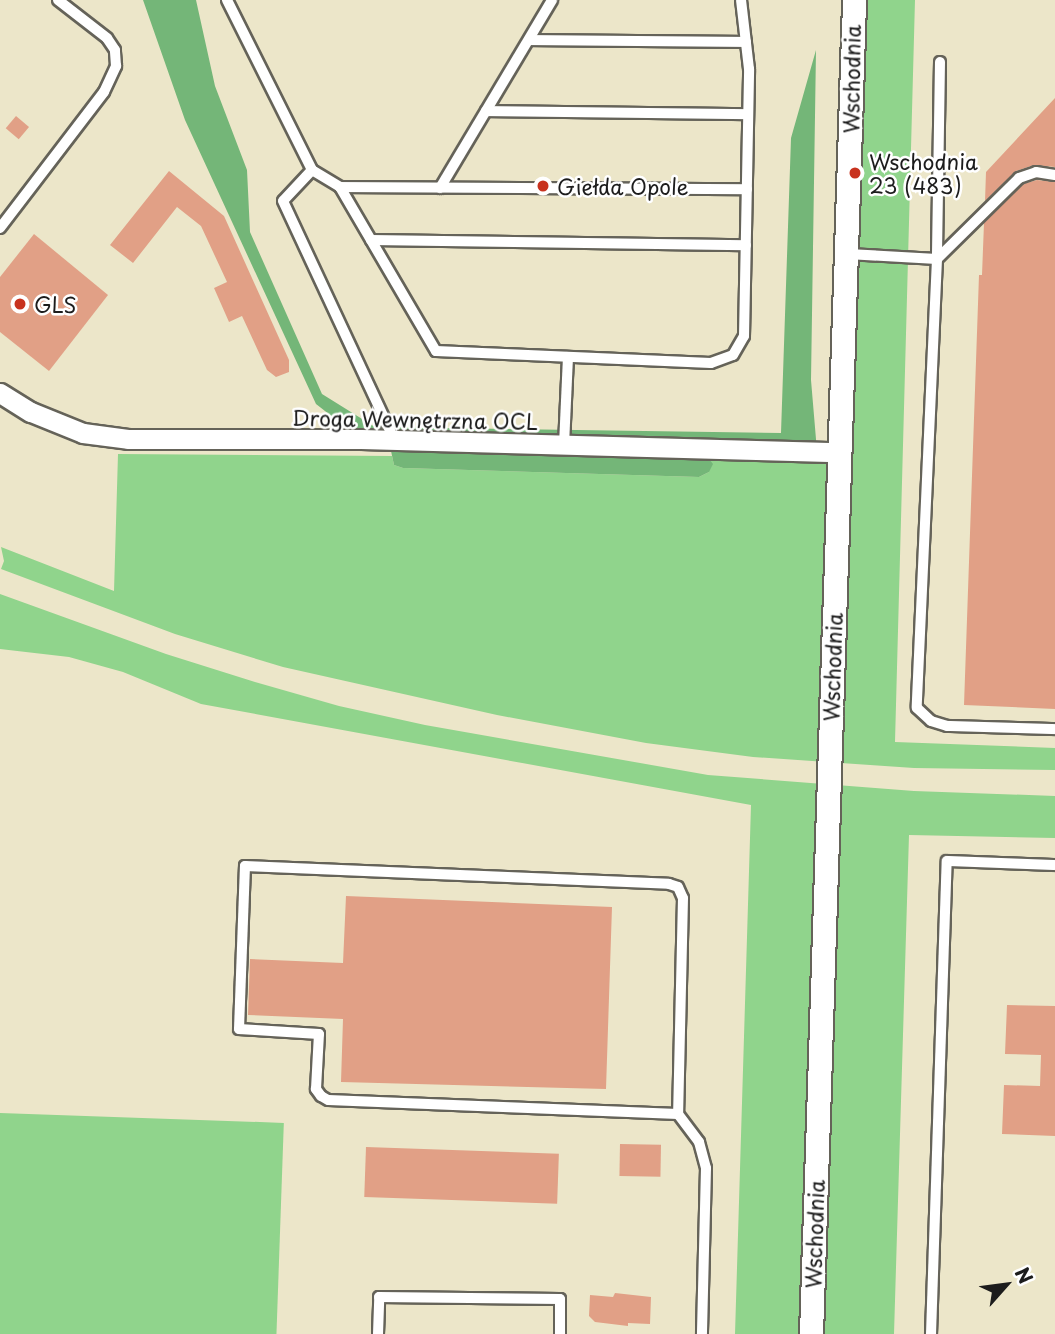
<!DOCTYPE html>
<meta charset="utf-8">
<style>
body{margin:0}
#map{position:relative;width:1055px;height:1334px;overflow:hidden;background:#ece6c9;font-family:"Playpen Sans",sans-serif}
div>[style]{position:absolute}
.green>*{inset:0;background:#90d48c;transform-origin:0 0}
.forest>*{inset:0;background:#74b678}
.building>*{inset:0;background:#e1a086;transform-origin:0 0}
.roads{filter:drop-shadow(2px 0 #656359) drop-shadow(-2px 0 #656359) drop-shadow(0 2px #656359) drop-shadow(0 -2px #656359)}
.service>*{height:10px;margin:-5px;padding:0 5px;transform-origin:5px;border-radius:5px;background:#fff}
.minor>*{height:19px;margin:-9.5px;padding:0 9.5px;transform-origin:9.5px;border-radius:9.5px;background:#fff}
.tertiary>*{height:23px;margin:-11.5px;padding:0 11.5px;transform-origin:11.5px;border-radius:11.5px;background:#fff}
.dots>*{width:19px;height:19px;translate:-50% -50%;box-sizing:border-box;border:4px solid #fff;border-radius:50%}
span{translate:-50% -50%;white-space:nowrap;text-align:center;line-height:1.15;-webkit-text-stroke:5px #fff;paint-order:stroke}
.street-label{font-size:21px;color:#1c1c1c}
.poi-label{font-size:21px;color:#1c1c1c}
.left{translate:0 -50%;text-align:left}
.north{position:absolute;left:971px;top:1250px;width:70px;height:70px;-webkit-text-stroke:5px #fff;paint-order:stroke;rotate:62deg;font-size:19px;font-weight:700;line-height:28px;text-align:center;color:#1c1c1c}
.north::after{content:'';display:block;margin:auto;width:24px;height:32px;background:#1c1c1c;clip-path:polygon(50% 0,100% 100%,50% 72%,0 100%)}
</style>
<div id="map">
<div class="green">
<i style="clip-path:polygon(854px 0,915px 0,895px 742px,1055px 748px,1055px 770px,914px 768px,753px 757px,646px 743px,497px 715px,283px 667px,175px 634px,1px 569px,4px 561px,1px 547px,114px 591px,118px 454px,392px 456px,394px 465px,403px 468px,699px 477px,709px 472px,700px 448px,838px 452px)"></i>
<i style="clip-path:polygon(0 594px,166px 654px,255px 682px,339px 706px,425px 725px,708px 775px,914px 791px,1055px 796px,1055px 838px,909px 835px,894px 1334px,735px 1334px,751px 805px,201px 704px,123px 672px,69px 657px,0 649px)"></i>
<i style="left:0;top:1113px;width:284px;height:221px;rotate:2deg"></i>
</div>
<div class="forest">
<i style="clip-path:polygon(143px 0,196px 0,215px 86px,247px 170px,250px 232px,322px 394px,375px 427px,781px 433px,791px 138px,816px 50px,811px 380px,817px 451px,701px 449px,713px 464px,709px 472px,699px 477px,403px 468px,394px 465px,391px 451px,394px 440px,361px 439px,316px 404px,185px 120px)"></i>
</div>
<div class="building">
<i style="clip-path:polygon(1055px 98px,1055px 167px,1034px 165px,1016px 171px,985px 201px,986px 172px)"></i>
<i style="left:16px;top:116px;width:17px;height:16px;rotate:40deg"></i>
<i style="clip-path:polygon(169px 171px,224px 216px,289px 360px,289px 372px,276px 377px,267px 370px,242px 316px,229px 322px,214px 288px,227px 282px,201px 226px,177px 207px,133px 263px,110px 245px)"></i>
<i style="clip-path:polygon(1037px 180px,1055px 182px,1055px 709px,964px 705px,979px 275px,982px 275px,984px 223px,1023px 184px)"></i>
<i style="clip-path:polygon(34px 234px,108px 295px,49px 371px,0 332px,0 277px)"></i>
<i style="clip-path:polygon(346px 896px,612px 907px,606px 1089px,341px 1082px,343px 1019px,248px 1015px,250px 959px,343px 963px)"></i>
<i style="clip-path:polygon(1007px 1005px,1055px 1006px,1055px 1136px,1002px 1134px,1004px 1085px,1040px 1086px,1041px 1055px,1005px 1054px)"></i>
<i style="left:620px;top:1144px;width:41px;height:32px;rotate:1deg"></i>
<i style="left:366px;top:1147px;width:193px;height:50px;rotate:2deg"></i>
<i style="clip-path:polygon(615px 1293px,651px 1297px,650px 1324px,628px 1323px,628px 1326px,595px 1322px,589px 1316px,590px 1295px,613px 1297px)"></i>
</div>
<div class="roads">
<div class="service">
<i style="left:227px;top:0;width:190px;rotate:63.4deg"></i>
<i style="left:312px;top:170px;width:42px;rotate:133.1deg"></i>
<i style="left:283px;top:201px;width:263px;rotate:65deg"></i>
<i style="left:529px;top:40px;width:217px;rotate:0.5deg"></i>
<i style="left:940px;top:62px;width:197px;rotate:90.9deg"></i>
<i style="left:937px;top:259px;width:115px;rotate:-44.6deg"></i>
<i style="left:1019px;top:178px;width:18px;rotate:-19deg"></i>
<i style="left:1036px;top:172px;width:19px;rotate:9deg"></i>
<i style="left:486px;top:111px;width:262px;rotate:0.7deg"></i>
<i style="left:312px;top:170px;width:33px;rotate:31deg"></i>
<i style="left:340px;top:187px;width:190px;rotate:59.7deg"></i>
<i style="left:436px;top:351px;width:275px;rotate:2.5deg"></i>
<i style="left:711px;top:363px;width:23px;rotate:-20deg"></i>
<i style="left:733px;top:355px;width:22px;rotate:-60deg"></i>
<i style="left:744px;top:336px;width:267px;rotate:-88.9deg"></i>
<i style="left:749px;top:69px;width:69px;rotate:-96.6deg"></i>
<i style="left:340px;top:187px;width:407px;rotate:0.3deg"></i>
<i style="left:440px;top:188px;width:219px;rotate:-59.2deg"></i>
<i style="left:0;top:228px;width:171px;rotate:-52.6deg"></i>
<i style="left:104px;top:92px;width:29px;rotate:-65deg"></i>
<i style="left:116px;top:66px;width:16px;rotate:-94deg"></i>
<i style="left:115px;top:50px;width:14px;rotate:-124deg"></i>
<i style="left:107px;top:38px;width:62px;rotate:-142.2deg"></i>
<i style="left:371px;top:240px;width:375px;rotate:0.8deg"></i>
<i style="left:848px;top:254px;width:89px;rotate:3.2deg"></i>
<i style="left:937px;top:259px;width:449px;rotate:92.6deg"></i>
<i style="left:917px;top:708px;width:19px;rotate:43deg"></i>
<i style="left:931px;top:721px;width:17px;rotate:17deg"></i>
<i style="left:947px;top:726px;width:108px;rotate:1.6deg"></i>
<i style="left:564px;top:445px;width:88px;rotate:-87.4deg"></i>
<i style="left:678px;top:1114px;width:350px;rotate:-177.7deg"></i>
<i style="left:328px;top:1100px;width:8px;rotate:-150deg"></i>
<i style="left:321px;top:1096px;width:9px;rotate:-126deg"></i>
<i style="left:316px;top:1089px;width:55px;rotate:-86.9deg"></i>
<i style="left:319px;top:1034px;width:80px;rotate:-176.4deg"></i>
<i style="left:239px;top:1029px;width:163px;rotate:-87.9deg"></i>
<i style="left:245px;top:866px;width:424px;rotate:2.4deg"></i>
<i style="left:669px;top:884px;width:9px;rotate:18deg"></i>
<i style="left:678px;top:887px;width:12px;rotate:66deg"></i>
<i style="left:683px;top:898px;width:216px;rotate:91.3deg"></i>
<i style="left:678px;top:1114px;width:35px;rotate:53deg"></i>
<i style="left:699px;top:1142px;width:27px;rotate:75deg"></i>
<i style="left:706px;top:1168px;width:166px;rotate:91.4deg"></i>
<i style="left:378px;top:1334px;width:37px;rotate:-88deg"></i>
<i style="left:379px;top:1297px;width:181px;rotate:0.6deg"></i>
<i style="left:560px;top:1299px;width:35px;rotate:90deg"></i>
<i style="left:931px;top:1334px;width:473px;rotate:-88.1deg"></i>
<i style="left:947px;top:861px;width:108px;rotate:2.1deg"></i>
</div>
<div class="minor">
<i style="left:0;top:393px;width:36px;rotate:32deg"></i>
<i style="left:31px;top:412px;width:56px;rotate:22deg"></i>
<i style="left:83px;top:433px;width:45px;rotate:7.6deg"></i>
<i style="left:128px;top:439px;width:233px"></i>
<i style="left:361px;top:439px;width:477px;rotate:1.6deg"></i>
</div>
<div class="tertiary">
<i style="left:811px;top:1334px;width:1335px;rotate:-88.15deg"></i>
</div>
</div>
<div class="dots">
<i style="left:855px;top:173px;background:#c8321e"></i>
<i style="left:543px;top:186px;background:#c8321e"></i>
<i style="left:20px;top:304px;background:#c8321e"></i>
</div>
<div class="street-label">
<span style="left:851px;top:79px;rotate:-89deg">Wschodnia</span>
<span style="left:415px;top:419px;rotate:1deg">Droga Wewnętrzna OCL</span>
<span style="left:832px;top:667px;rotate:-88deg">Wschodnia</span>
<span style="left:814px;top:1234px;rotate:-88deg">Wschodnia</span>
</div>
<div class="poi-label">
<span class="left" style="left:869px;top:173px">Wschodnia<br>23 (483)</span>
<span class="left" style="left:557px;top:186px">Giełda Opole</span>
<span class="left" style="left:34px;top:304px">GLS</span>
</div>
<div class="north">N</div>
</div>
